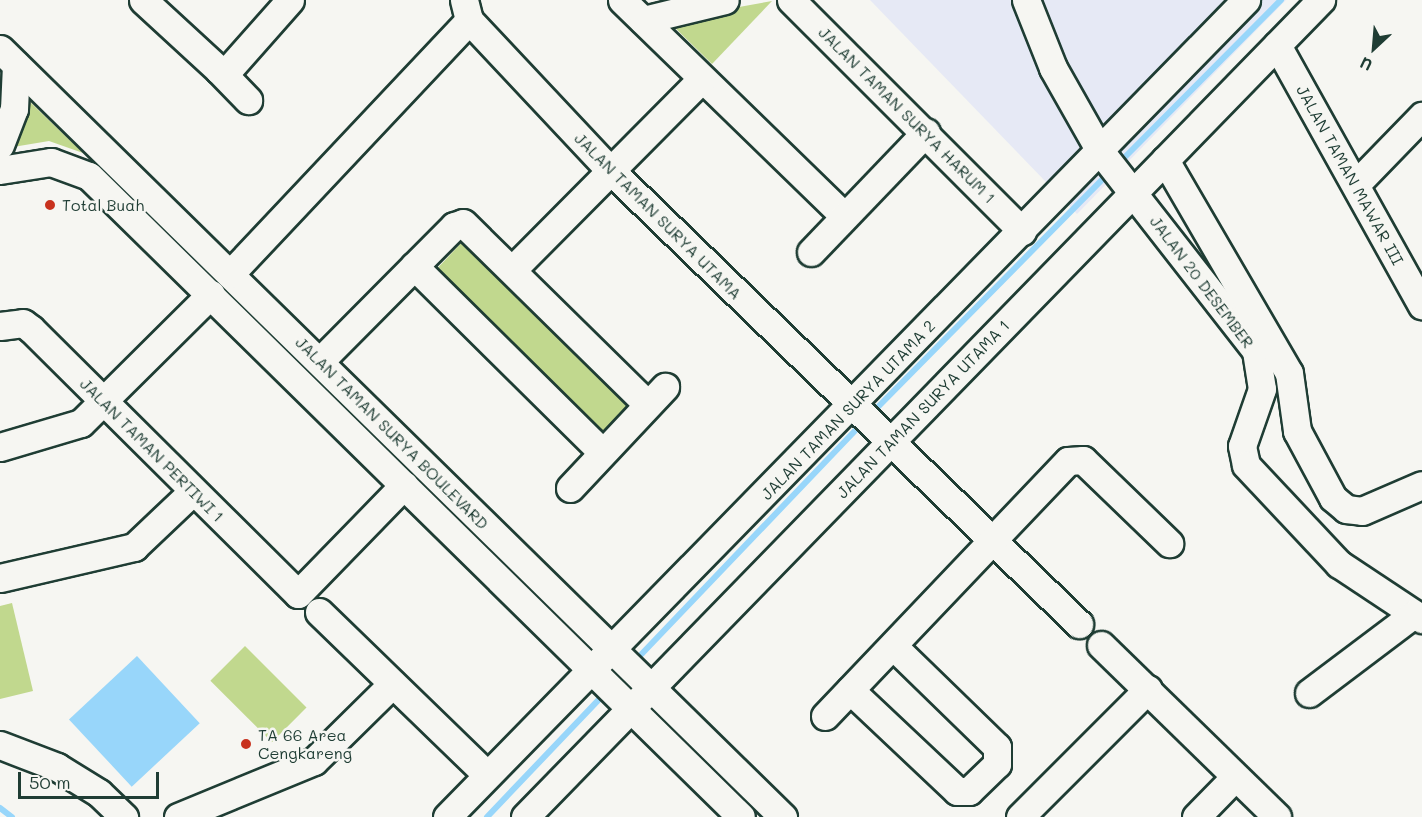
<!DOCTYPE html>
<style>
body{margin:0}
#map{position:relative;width:1422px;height:817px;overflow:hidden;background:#f6f6f2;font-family:Mali,sans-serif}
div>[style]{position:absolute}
.built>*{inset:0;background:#e6e9f5}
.green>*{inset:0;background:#c1d88e;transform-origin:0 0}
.water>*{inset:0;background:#98d6fa;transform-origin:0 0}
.stream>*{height:6px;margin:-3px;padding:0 3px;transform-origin:3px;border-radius:3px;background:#98d6fa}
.roads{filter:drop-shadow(2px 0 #1f3d34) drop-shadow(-2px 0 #1f3d34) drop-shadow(0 2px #1f3d34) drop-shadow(0 -2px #1f3d34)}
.minor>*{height:27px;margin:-13.5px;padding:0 13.5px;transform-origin:13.5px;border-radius:13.5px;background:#f6f6f2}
.dots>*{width:16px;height:16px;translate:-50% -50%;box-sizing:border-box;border:3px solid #f6f6f2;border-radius:50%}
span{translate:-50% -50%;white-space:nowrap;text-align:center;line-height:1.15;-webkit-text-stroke:5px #f6f6f2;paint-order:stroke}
.street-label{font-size:16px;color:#1f3d34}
.poi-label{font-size:16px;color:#1f3d34}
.left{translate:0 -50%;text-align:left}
.north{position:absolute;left:1344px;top:18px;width:60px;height:60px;-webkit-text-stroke:4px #f6f6f2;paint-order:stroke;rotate:206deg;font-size:16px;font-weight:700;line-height:24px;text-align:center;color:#1f3d34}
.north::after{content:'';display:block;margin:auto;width:21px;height:27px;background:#1f3d34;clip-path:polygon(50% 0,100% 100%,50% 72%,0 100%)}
.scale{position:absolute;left:18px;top:772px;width:141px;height:27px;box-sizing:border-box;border:3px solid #1f3d34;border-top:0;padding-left:8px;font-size:18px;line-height:21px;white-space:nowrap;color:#1f3d34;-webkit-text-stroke:4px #f6f6f2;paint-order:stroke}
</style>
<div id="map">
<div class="built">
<i style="clip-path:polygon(870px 0,1286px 0,1077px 214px)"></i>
</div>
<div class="green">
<i style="clip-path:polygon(772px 1px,712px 64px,667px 20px)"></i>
<i style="clip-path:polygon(29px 101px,83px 153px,49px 141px,7px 148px)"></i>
<i style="clip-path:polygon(464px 240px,637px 401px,599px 441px,432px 274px)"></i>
<i style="clip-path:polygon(12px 603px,33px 691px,0 699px,0 606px)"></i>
<i style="left:245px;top:646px;width:87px;height:49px;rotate:45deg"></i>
</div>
<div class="water">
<i style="left:137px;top:656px;width:92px;height:93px;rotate:47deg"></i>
</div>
<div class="stream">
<i style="left:1119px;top:163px;width:230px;rotate:-45.2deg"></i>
<i style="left:872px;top:413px;width:339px;rotate:-45.4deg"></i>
<i style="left:634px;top:662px;width:332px;rotate:-46.3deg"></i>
<i style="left:0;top:808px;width:15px;rotate:37deg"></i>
<i style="left:487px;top:817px;width:170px;rotate:-46.4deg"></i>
</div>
<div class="roads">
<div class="minor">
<i style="left:143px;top:0;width:103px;rotate:42.6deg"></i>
<i style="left:219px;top:70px;width:10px;rotate:-6deg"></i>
<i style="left:229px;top:69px;width:92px;rotate:-48.5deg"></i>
<i style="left:464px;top:0;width:21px;rotate:76deg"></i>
<i style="left:469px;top:20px;width:206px;rotate:46.8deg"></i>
<i style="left:610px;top:170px;width:653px;rotate:44.07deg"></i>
<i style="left:622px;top:0;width:310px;rotate:44.2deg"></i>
<i style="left:791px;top:0;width:327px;rotate:45deg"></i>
<i style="left:1026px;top:0;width:73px;rotate:68.3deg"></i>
<i style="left:1053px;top:68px;width:95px;rotate:60.5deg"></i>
<i style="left:1100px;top:151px;width:254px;rotate:52deg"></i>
<i style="left:1256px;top:351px;width:38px;rotate:81deg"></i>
<i style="left:1262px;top:389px;width:60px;rotate:109.3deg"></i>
<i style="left:1242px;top:446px;width:19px;rotate:78deg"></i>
<i style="left:1246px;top:465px;width:136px;rotate:46.8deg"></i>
<i style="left:1339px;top:564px;width:100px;rotate:33.5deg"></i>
<i style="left:643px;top:20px;width:84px;rotate:-13.7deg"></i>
<i style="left:1277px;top:45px;width:298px;rotate:60.9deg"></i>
<i style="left:0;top:49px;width:1097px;rotate:44.45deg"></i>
<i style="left:219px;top:70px;width:42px;rotate:46deg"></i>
<i style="left:0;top:145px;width:39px;rotate:-69deg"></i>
<i style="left:14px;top:109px;width:44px;rotate:-87.4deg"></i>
<i style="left:1165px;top:160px;width:246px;rotate:59.8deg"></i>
<i style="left:1289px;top:373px;width:59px;rotate:82.1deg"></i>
<i style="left:1297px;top:431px;width:76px;rotate:61.8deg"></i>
<i style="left:1333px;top:498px;width:17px;rotate:40deg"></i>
<i style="left:1346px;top:509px;width:16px;rotate:7deg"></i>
<i style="left:1362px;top:511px;width:65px;rotate:-23.4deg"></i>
<i style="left:0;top:170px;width:52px;rotate:-8.9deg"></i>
<i style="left:51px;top:162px;width:40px;rotate:20.2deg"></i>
<i style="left:89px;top:176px;width:914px;rotate:44.51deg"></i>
<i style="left:1356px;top:184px;width:95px;rotate:-45.9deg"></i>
<i style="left:811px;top:252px;width:166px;rotate:-46.2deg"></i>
<i style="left:414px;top:266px;width:264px;rotate:44.7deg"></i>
<i style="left:513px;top:269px;width:268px;rotate:-45.2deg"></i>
<i style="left:230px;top:274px;width:349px;rotate:-46.7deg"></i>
<i style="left:0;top:326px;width:23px;rotate:-7deg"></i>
<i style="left:23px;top:323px;width:10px;rotate:37deg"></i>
<i style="left:31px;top:329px;width:376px;rotate:44.8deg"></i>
<i style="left:298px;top:594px;width:152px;rotate:-45.8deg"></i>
<i style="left:320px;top:361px;width:190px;rotate:-45.2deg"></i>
<i style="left:454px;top:226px;width:9px;rotate:-18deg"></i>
<i style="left:463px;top:223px;width:258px;rotate:44.5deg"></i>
<i style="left:0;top:447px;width:84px;rotate:-16.5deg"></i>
<i style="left:81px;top:423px;width:183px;rotate:-44.8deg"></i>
<i style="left:570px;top:488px;width:139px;rotate:-46.8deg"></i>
<i style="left:0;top:578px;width:138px;rotate:-13deg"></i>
<i style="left:134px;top:547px;width:80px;rotate:-43.5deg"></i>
<i style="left:319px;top:612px;width:233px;rotate:44.1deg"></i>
<i style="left:1101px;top:645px;width:246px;rotate:44.3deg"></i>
<i style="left:850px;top:690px;width:147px;rotate:43.3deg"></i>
<i style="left:957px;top:791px;width:12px"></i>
<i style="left:969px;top:791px;width:39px;rotate:-44deg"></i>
<i style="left:997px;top:764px;width:17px;rotate:-90deg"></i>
<i style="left:997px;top:747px;width:145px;rotate:-135.8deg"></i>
<i style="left:1309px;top:693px;width:131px;rotate:-37deg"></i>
<i style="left:825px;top:716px;width:352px;rotate:-46.4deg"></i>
<i style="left:1068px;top:461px;width:15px;rotate:-4deg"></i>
<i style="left:1083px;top:460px;width:120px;rotate:44deg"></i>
<i style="left:0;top:745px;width:61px;rotate:21.1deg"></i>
<i style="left:57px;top:767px;width:49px;rotate:31.8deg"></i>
<i style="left:99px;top:793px;width:35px;rotate:44deg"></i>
<i style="left:178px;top:817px;width:147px;rotate:-22.4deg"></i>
<i style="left:314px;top:761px;width:110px;rotate:-44.6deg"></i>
<i style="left:447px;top:817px;width:1143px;rotate:-45.64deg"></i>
<i style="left:525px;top:817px;width:1141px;rotate:-45.75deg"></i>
<i style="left:1020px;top:817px;width:181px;rotate:-45deg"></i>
<i style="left:1196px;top:817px;width:56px;rotate:-45.7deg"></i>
</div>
</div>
<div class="dots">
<i style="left:50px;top:205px;background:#c8321e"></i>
<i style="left:246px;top:744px;background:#c8321e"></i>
</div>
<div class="street-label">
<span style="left:907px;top:115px;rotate:45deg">JALAN TAMAN SURYA HARUM 1</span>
<span style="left:1350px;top:175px;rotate:61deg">JALAN TAMAN MAWAR III</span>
<span style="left:658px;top:216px;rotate:45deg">JALAN TAMAN SURYA UTAMA</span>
<span style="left:1202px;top:282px;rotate:53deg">JALAN 20 DESEMBER</span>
<span style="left:923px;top:409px;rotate:-46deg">JALAN TAMAN SURYA UTAMA 1</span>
<span style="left:848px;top:410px;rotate:-46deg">JALAN TAMAN SURYA UTAMA 2</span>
<span style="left:392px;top:433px;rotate:45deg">JALAN TAMAN SURYA BOULEVARD</span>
<span style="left:152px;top:450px;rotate:45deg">JALAN TAMAN PERTIWI 1</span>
</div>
<div class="poi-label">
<span class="left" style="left:62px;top:205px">Total Buah</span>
<span class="left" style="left:258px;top:744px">TA 66 Area<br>Cengkareng</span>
</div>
<div class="north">U</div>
<div class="scale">50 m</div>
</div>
